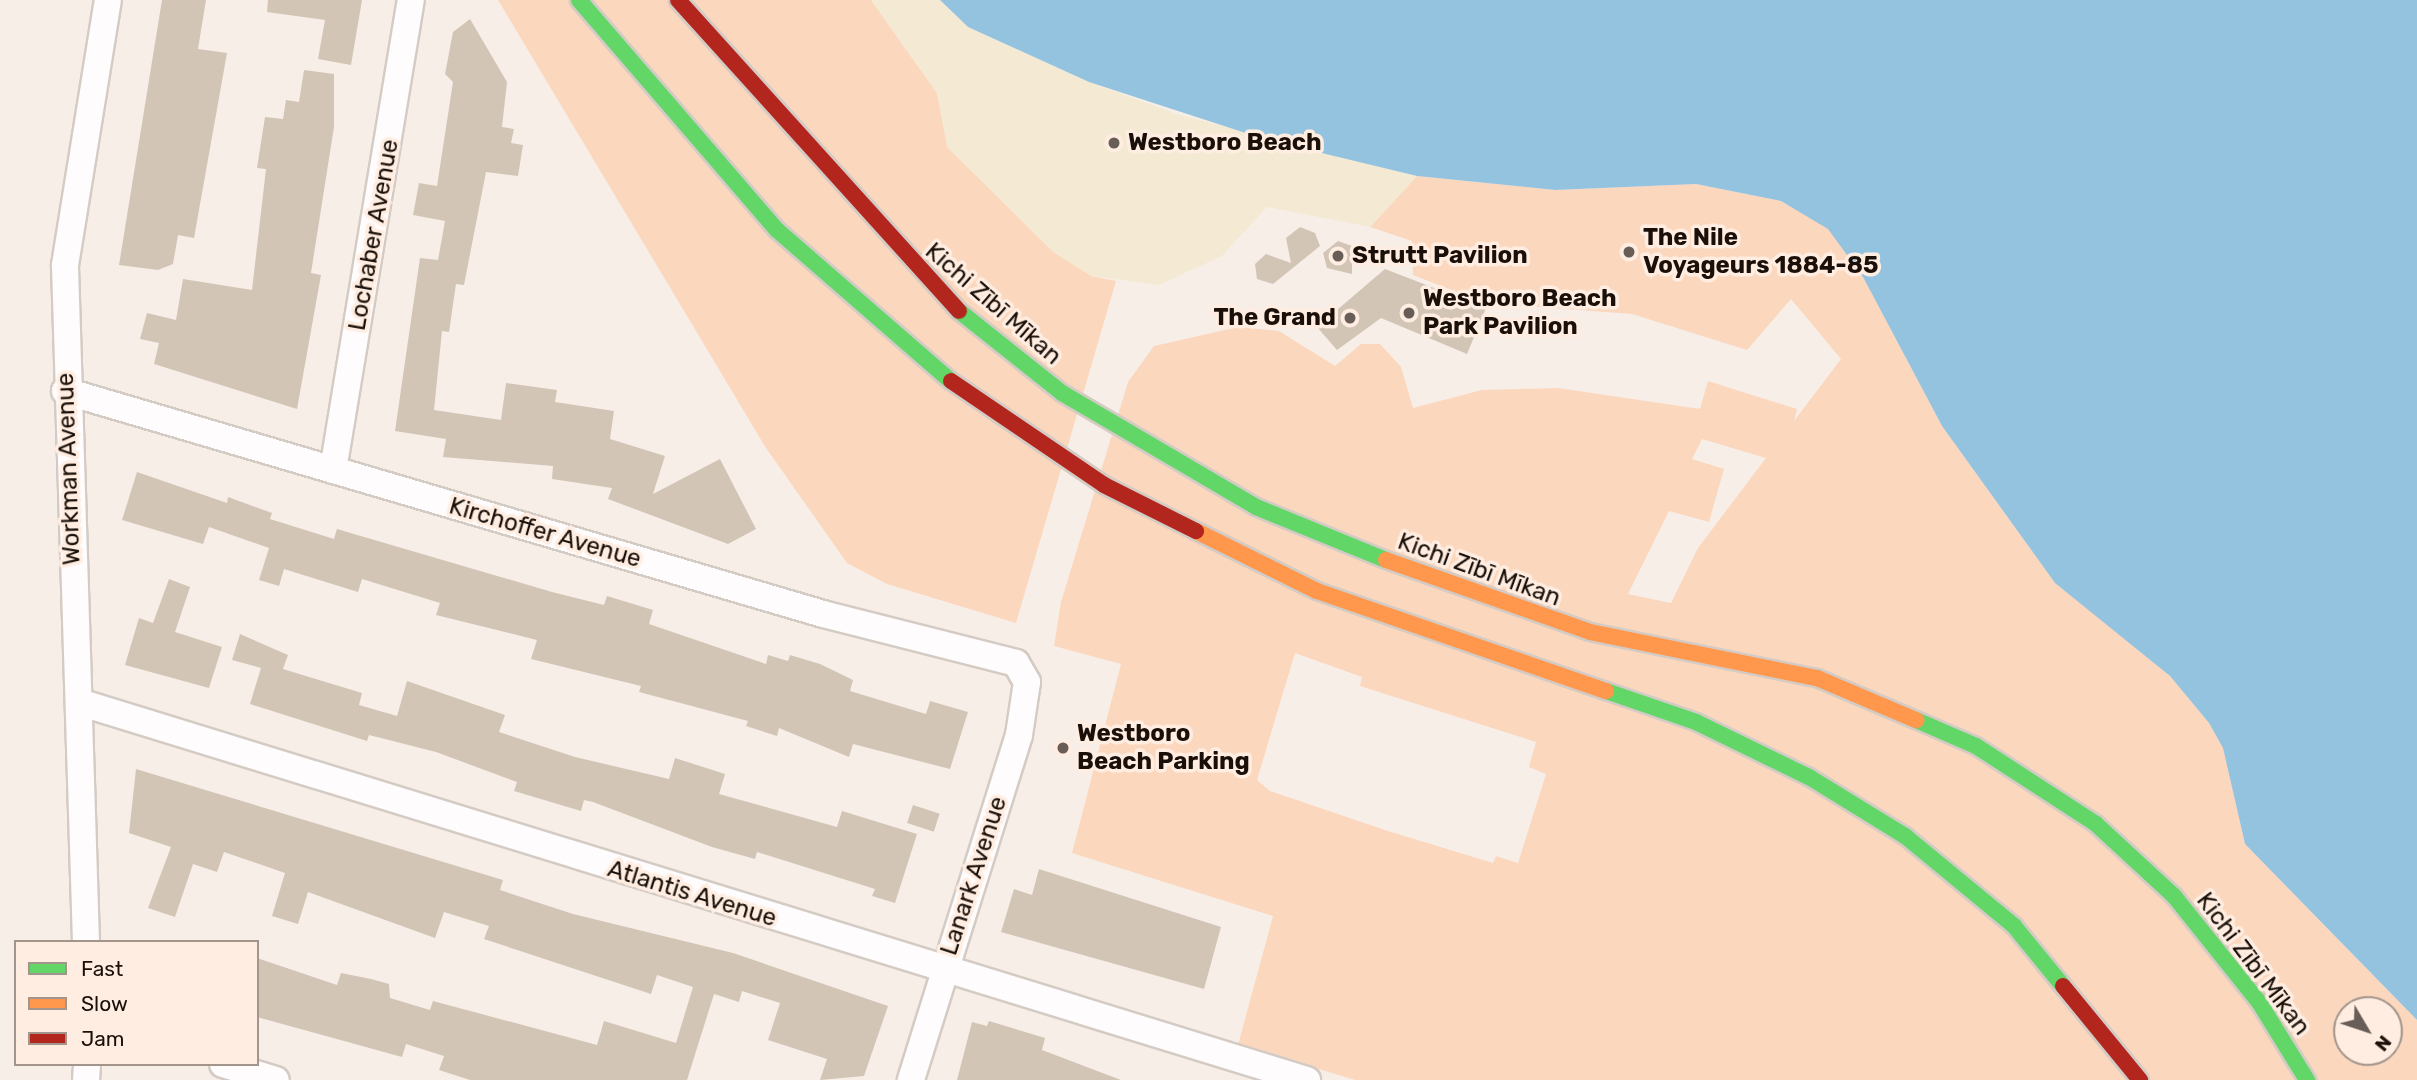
<!DOCTYPE html>
<meta charset="utf-8">
<style>
body{margin:0}
#map{position:relative;width:2417px;height:1080px;overflow:hidden;background:#f8eee8;font-family:Rubik,sans-serif}
div>[style]{position:absolute}
.green>*{inset:0;background:#fbd7be}
.sand>*{inset:0;background:#f4ead3}
.water>*{inset:0;background:#94c3e0}
.building>*{inset:0;background:#d2c5b6;transform-origin:0 0}
.roads{filter:drop-shadow(2px 0 #d4cbc4) drop-shadow(-2px 0 #d4cbc4) drop-shadow(0 2px #d4cbc4) drop-shadow(0 -2px #d4cbc4)}
.street>*{height:26px;margin:-13px;padding:0 13px;transform-origin:13px;border-radius:13px;background:#fefcfc}
.fast>*{height:16px;margin:-8px;padding:0 8px;transform-origin:8px;border-radius:8px;background:#63d668}
.slow>*{height:16px;margin:-8px;padding:0 8px;transform-origin:8px;border-radius:8px;background:#ff974d}
.jam>*{height:16px;margin:-8px;padding:0 8px;transform-origin:8px;border-radius:8px;background:#b3261e}
.dots>*{width:19px;height:19px;translate:-50% -50%;box-sizing:border-box;border:4px solid #ffede1;border-radius:50%}
span{translate:-50% -50%;white-space:nowrap;text-align:center;line-height:1.15;-webkit-text-stroke:7px #ffede1;paint-order:stroke}
.poi-label{font-size:24px;color:#1a1009;font-weight:700}
.left{translate:0 -50%;text-align:left}
.right{translate:-100% -50%;text-align:right}
.street-label{font-size:24px;color:#1a1009}
.legend{position:absolute;left:14px;top:940px;width:245px;height:126px;box-sizing:border-box;background:#ffede1;border:2px solid #a3958b;margin:0;padding:9px 12px;list-style:none;font-size:21px;color:#1a1009}
.legend li{display:flex;align-items:center;gap:14px;height:35px}
.legend b{width:35px;border:2px solid #a3958b}
.north{position:absolute;left:2333px;top:996px;width:70px;height:70px;box-sizing:border-box;background:#ffede1;border:2px solid #a3958b;border-radius:50%;rotate:129deg;font-size:19px;font-weight:700;line-height:28px;text-align:center;color:#1a1009}
.north::after{content:'';display:block;margin:auto;width:24px;height:32px;background:#685e57;clip-path:polygon(50% 0,100% 100%,50% 72%,0 100%)}
</style>
<div id="map">
<div class="green">
<i style="clip-path:polygon(498px 0,871px 0,937px 93px,948px 147px,1091px 276px,1116px 281px,1016px 623px,887px 584px,847px 563px,766px 448px)"></i>
<i style="clip-path:polygon(evenodd,1417px 176px,1555px 190px,1696px 184px,1781px 201px,1829px 229px,1863px 277px,1942px 426px,2053px 580px,2170px 676px,2209px 723px,2223px 747px,2245px 844px,2417px 1020px,2417px 1080px,1355px 1080px,1238px 1045px,1273px 916px,1072px 853px,1121px 664px,1054px 646px,1061px 602px,1128px 382px,1154px 346px,1238px 327px,1279px 331px,1335px 366px,1361px 344px,1380px 344px,1401px 367px,1413px 408px,1482px 390px,1558px 388px,1700px 409px,1708px 381px,1797px 409px,1794px 421px,1841px 359px,1791px 299px,1747px 350px,1632px 314px,1485px 303px,1413px 275px,1412px 241px,1370px 227px,1417px 176px,1702px 439px,1766px 458px,1698px 548px,1671px 603px,1628px 594px,1669px 511px,1709px 522px,1724px 469px,1692px 459px,1702px 439px,1417px 176px,1295px 653px,1362px 677px,1360px 686px,1536px 742px,1529px 767px,1546px 774px,1518px 863px,1496px 856px,1493px 863px,1388px 831px,1270px 791px,1257px 780px,1295px 653px,1417px 176px,2347px 1010px,2389px 1010px,2389px 1052px,2347px 1052px,2347px 1010px)"></i>
</div>
<div class="sand">
<i style="clip-path:polygon(871px 0,940px 0,968px 27px,1089px 82px,1180px 115px,1417px 176px,1370px 227px,1267px 207px,1222px 256px,1159px 285px,1091px 276px,1053px 252px,947px 147px,937px 93px)"></i>
</div>
<div class="water">
<i style="clip-path:polygon(940px 0,2417px 0,2417px 1020px,2245px 844px,2223px 748px,2209px 723px,2170px 676px,2055px 583px,1942px 426px,1863px 277px,1828px 229px,1781px 201px,1696px 184px,1555px 190px,1417px 176px,1264px 139px,1089px 82px,968px 27px)"></i>
</div>
<div class="building">
<i style="clip-path:polygon(162px 0,206px 0,198px 49px,227px 53px,194px 238px,178px 235px,173px 264px,158px 270px,119px 265px)"></i>
<i style="clip-path:polygon(268px 0,362px 0,351px 65px,318px 59px,325px 20px,267px 12px)"></i>
<i style="clip-path:polygon(470px 19px,507px 82px,502px 127px,514px 129px,511px 143px,523px 145px,518px 176px,486px 172px,464px 285px,456px 284px,449px 332px,442px 331px,434px 410px,501px 420px,506px 383px,557px 390px,555px 402px,614px 411px,610px 439px,665px 456px,653px 494px,720px 459px,756px 529px,728px 544px,608px 499px,612px 488px,552px 479px,553px 466px,443px 457px,446px 439px,395px 431px,420px 258px,438px 260px,445px 221px,413px 215px,419px 183px,437px 186px,453px 82px,445px 74px,453px 32px)"></i>
<i style="clip-path:polygon(304px 70px,334px 74px,334px 127px,311px 273px,321px 275px,297px 409px,154px 364px,159px 343px,140px 339px,147px 313px,176px 320px,183px 279px,252px 290px,266px 169px,257px 168px,265px 117px,283px 119px,286px 100px,299px 102px)"></i>
<i style="clip-path:polygon(1300px 227px,1315px 233px,1320px 246px,1273px 284px,1257px 279px,1255px 264px,1266px 254px,1291px 263px,1286px 238px)"></i>
<i style="clip-path:polygon(1338px 241px,1352px 246px,1352px 274px,1327px 268px,1323px 253px)"></i>
<i style="clip-path:polygon(1385px 269px,1486px 308px,1467px 354px,1381px 318px,1337px 350px,1317px 327px)"></i>
<i style="clip-path:polygon(137px 472px,227px 503px,228px 497px,272px 513px,270px 519px,334px 539px,337px 529px,552px 592px,604px 605px,607px 596px,653px 610px,649px 624px,766px 664px,768px 655px,788px 661px,790px 655px,820px 664px,853px 680px,850px 691px,926px 714px,930px 701px,968px 712px,950px 769px,853px 744px,849px 757px,779px 728px,777px 736px,746px 726px,748px 721px,639px 692px,641px 686px,531px 659px,537px 640px,436px 615px,440px 603px,362px 579px,358px 592px,284px 569px,279px 586px,259px 580px,269px 548px,209px 527px,203px 544px,122px 520px)"></i>
<i style="clip-path:polygon(169px 579px,190px 587px,175px 632px,222px 647px,209px 688px,125px 665px,139px 618px,153px 623px)"></i>
<i style="clip-path:polygon(240px 634px,288px 655px,283px 669px,362px 693px,359px 705px,397px 716px,407px 681px,505px 715px,499px 732px,575px 757px,669px 779px,675px 758px,725px 774px,719px 794px,837px 827px,842px 811px,917px 834px,895px 903px,872px 896px,875px 889px,757px 852px,755px 859px,712px 847px,593px 802px,584px 800px,581px 811px,514px 791px,517px 782px,436px 752px,369px 735px,367px 741px,250px 704px,261px 668px,232px 660px)"></i>
<i style="clip-path:polygon(136px 769px,503px 880px,500px 890px,573px 914px,733px 953px,888px 1006px,864px 1076px,820px 1080px,827px 1059px,768px 1040px,780px 1003px,742px 991px,739px 1002px,714px 994px,687px 1080px,470px 1080px,439px 1070px,444px 1056px,406px 1044px,402px 1057px,257px 1017px,257px 958px,337px 985px,341px 973px,371px 979px,389px 984px,390px 998px,430px 1010px,433px 1001px,597px 1045px,604px 1021px,676px 1043px,693px 987px,657px 975px,651px 994px,484px 939px,489px 926px,444px 912px,435px 938px,308px 892px,298px 924px,272px 916px,285px 873px,224px 852px,217px 872px,193px 864px,175px 917px,148px 908px,171px 847px,129px 833px)"></i>
<i style="left:913px;top:805px;width:28px;height:19px;rotate:18deg"></i>
<i style="clip-path:polygon(1039px 869px,1221px 927px,1204px 989px,1001px 932px,1014px 889px,1032px 895px)"></i>
<i style="clip-path:polygon(989px 1021px,1045px 1038px,1042px 1050px,1121px 1080px,957px 1080px,972px 1022px,987px 1026px)"></i>
</div>
<div class="roads">
<div class="street">
<i style="left:65px;top:391px;width:790px;rotate:16.39deg"></i>
<i style="left:823px;top:614px;width:199px;rotate:14.2deg"></i>
<i style="left:1016px;top:663px;width:22px;rotate:60deg"></i>
<i style="left:1027px;top:682px;width:54px;rotate:98.6deg"></i>
<i style="left:1019px;top:735px;width:362px;rotate:107.4deg"></i>
<i style="left:333px;top:470px;width:476px;rotate:-80.6deg"></i>
<i style="left:79px;top:702px;width:1285px;rotate:17.11deg"></i>
<i style="left:86px;top:942px;width:677px;rotate:-91.78deg"></i>
<i style="left:65px;top:265px;width:268px;rotate:-80.8deg"></i>
<i style="left:223px;top:1064px;width:55px;rotate:16.8deg"></i>
<i style="left:86px;top:1080px;width:16px;rotate:-86deg"></i>
</div>
<div class="fast">
<i style="left:579px;top:0;width:303px;rotate:49.3deg"></i>
<i style="left:777px;top:230px;width:230px;rotate:41deg"></i>
<i style="left:959px;top:311px;width:132px;rotate:38.5deg"></i>
<i style="left:1062px;top:393px;width:225px;rotate:30.4deg"></i>
<i style="left:1256px;top:507px;width:140px;rotate:22.2deg"></i>
<i style="left:1606px;top:691px;width:95px;rotate:19deg"></i>
<i style="left:1696px;top:722px;width:126px;rotate:26deg"></i>
<i style="left:1809px;top:777px;width:113px;rotate:31.6deg"></i>
<i style="left:1905px;top:836px;width:141px;rotate:39.5deg"></i>
<i style="left:2014px;top:926px;width:77px;rotate:50.8deg"></i>
<i style="left:1916px;top:720px;width:65px;rotate:23.4deg"></i>
<i style="left:1976px;top:746px;width:143px;rotate:33deg"></i>
<i style="left:2096px;top:824px;width:106px;rotate:42.7deg"></i>
<i style="left:2174px;top:896px;width:136px;rotate:51.3deg"></i>
<i style="left:2259px;top:1002px;width:92px;rotate:58.4deg"></i>
</div>
<div class="slow">
<i style="left:1196px;top:531px;width:135px;rotate:26.4deg"></i>
<i style="left:1317px;top:591px;width:306px;rotate:19.1deg"></i>
<i style="left:1386px;top:560px;width:216px;rotate:19.4deg"></i>
<i style="left:1590px;top:632px;width:232px;rotate:11.5deg"></i>
<i style="left:1817px;top:678px;width:108px;rotate:23deg"></i>
</div>
<div class="jam">
<i style="left:678px;top:0;width:419px;rotate:47.9deg"></i>
<i style="left:951px;top:381px;width:185px;rotate:34.2deg"></i>
<i style="left:1104px;top:485px;width:103px;rotate:26.6deg"></i>
<i style="left:2063px;top:986px;width:122px;rotate:50.7deg"></i>
</div>
</div>
<div class="dots">
<i style="left:1114px;top:143px;background:#685e57"></i>
<i style="left:1629px;top:252px;background:#685e57"></i>
<i style="left:1338px;top:256px;background:#685e57"></i>
<i style="left:1409px;top:313px;background:#685e57"></i>
<i style="left:1350px;top:318px;background:#685e57"></i>
<i style="left:1063px;top:748px;background:#685e57"></i>
</div>
<div class="poi-label">
<span class="left" style="left:1128px;top:143px">Westboro Beach</span>
<span class="left" style="left:1643px;top:252px">The Nile<br>Voyageurs 1884-85</span>
<span class="left" style="left:1352px;top:256px">Strutt Pavilion</span>
<span class="left" style="left:1423px;top:313px">Westboro Beach<br>Park Pavilion</span>
<span class="right" style="left:1336px;top:318px">The Grand</span>
<span class="left" style="left:1077px;top:748px">Westboro<br>Beach Parking</span>
</div>
<div class="street-label">
<span style="left:374px;top:235px;rotate:-80deg">Lochaber Avenue</span>
<span style="left:993px;top:304px;rotate:41deg">Kichi Zībī Mīkan</span>
<span style="left:69px;top:469px;rotate:-92deg">Workman Avenue</span>
<span style="left:545px;top:533px;rotate:16deg">Kirchoffer Avenue</span>
<span style="left:1479px;top:570px;rotate:20deg">Kichi Zībī Mīkan</span>
<span style="left:974px;top:876px;rotate:-72deg">Lanark Avenue</span>
<span style="left:692px;top:894px;rotate:17deg">Atlantis Avenue</span>
<span style="left:2253px;top:964px;rotate:53deg">Kichi Zībī Mīkan</span>
</div>
<ul class="legend">
<li><b style="height:9px;background:#63d668"></b>Fast</li>
<li><b style="height:9px;background:#ff974d"></b>Slow</li>
<li><b style="height:9px;background:#b3261e"></b>Jam</li>
</ul>
<div class="north">N</div>
</div>
